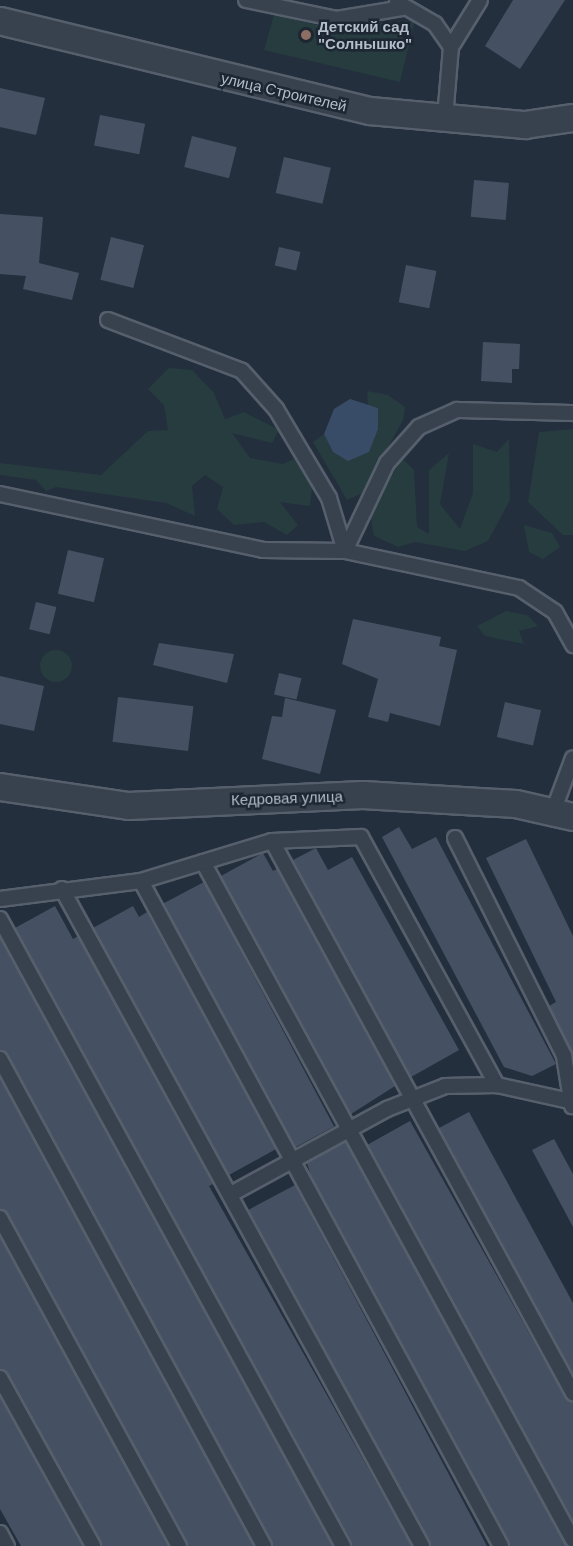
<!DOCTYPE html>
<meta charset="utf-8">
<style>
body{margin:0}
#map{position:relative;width:573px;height:1546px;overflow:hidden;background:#242f3e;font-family:Helvetica,sans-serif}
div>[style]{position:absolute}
.green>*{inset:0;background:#263c3f}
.round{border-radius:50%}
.water>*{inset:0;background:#394c67}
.building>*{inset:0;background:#455162;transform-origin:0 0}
.roads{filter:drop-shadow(2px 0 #565f6c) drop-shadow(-2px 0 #565f6c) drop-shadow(0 2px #565f6c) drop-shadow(0 -2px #565f6c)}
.service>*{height:14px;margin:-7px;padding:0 7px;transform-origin:7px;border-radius:7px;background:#38414e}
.minor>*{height:26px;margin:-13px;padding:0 13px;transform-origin:13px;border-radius:13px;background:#38414e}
.dots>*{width:16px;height:16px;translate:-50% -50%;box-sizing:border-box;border:3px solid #1d2633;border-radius:50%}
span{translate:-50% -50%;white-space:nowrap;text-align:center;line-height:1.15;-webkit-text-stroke:5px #1d2633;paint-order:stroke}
.poi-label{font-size:15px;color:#b4bcc9;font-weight:700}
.left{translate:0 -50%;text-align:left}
.street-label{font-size:15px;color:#b4bcc9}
</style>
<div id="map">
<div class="green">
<i style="clip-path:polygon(274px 15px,331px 28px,415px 20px,400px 82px,264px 50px)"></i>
<i style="clip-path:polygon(169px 368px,192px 370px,214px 393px,225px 419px,244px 412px,279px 430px,272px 443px,232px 433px,250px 458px,283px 464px,294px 459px,312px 487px,310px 506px,280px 502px,298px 525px,287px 535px,264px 522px,234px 525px,217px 509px,223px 487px,205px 475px,192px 486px,195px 516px,166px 503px,56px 487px,46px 491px,36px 480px,0 475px,0 463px,101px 475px,148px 431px,168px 430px,164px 405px,148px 389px)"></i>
<i style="clip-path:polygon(367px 391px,388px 395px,405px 407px,403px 420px,363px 493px,347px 500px,313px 442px,324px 434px,333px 452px,374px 423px,378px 408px,368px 405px)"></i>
<i style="clip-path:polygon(573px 429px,573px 535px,563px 535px,528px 502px,539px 432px)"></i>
<i style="clip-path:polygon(509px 439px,510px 500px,488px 541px,465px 551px,415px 542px,398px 547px,374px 536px,370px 513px,402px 458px,414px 470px,417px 527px,429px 534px,429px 470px,449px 453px,440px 504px,460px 529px,473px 493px,473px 444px,497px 452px)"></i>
<i style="clip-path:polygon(524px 525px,552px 533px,560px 547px,543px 559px,529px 552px)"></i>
<i style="clip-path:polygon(506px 611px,527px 615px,538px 626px,519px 631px,524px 644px,485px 636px,477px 626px)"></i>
<i class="round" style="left:40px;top:650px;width:32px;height:32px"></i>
</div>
<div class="water">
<i style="clip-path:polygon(350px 399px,378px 408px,378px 429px,369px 452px,348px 461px,333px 452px,324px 434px,334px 409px)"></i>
</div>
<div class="building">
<i style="clip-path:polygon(513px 0,565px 0,520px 69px,485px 46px)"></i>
<i style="clip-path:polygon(0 88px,45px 98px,36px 135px,0 127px)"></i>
<i style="left:100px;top:115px;width:46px;height:31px;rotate:11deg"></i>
<i style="left:192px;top:136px;width:46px;height:32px;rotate:14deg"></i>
<i style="left:284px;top:157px;width:48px;height:37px;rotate:13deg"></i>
<i style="left:474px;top:180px;width:35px;height:37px;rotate:5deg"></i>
<i style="clip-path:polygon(0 214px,43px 217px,39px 263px,79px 273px,72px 300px,23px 289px,26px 276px,0 274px)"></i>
<i style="left:111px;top:237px;width:34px;height:44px;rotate:14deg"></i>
<i style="left:279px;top:247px;width:22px;height:19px;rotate:13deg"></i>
<i style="left:406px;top:265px;width:31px;height:38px;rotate:11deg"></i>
<i style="clip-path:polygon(483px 342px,520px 344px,519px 369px,512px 369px,512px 383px,481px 381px)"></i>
<i style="left:68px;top:550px;width:37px;height:45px;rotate:13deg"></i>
<i style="left:36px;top:602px;width:21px;height:28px;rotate:14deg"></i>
<i style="clip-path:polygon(353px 619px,441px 637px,439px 646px,457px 650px,440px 726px,390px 713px,388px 722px,368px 717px,378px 679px,342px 664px)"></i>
<i style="clip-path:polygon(159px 643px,234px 654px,227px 683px,153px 665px)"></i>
<i style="left:279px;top:673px;width:23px;height:22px;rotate:13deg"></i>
<i style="clip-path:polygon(0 676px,44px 686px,34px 731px,0 724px)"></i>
<i style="left:118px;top:697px;width:76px;height:45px;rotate:7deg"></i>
<i style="clip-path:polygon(285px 698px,336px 710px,320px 774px,262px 759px,272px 716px,282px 717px)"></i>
<i style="left:505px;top:702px;width:37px;height:36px;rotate:13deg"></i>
<i style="clip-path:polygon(399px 827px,412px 849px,436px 837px,556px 1064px,532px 1076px,504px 1067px,382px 837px)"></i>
<i style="clip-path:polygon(526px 839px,573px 936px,573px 1055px,549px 1006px,556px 1002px,486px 858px)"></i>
<i style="clip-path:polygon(316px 848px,328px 870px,352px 857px,459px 1050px,411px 1077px,293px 860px)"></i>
<i style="clip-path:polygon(263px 853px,273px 871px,277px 869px,395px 1086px,351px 1114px,221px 876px)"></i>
<i style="left:204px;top:882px;width:277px;height:46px;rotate:62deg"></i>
<i style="clip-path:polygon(55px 906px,73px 939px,78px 936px,213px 1184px,209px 1186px,412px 1546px,352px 1546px,15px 928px)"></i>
<i style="clip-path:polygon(133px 906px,139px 917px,147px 912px,276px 1149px,229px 1175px,93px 928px)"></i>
<i style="clip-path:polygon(0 938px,333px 1546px,273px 1546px,8px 1055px,0 1050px)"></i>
<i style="clip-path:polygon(0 1078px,254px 1546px,188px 1546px,8px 1214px,0 1209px)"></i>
<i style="clip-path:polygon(469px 1112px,573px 1303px,573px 1374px,439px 1128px)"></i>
<i style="clip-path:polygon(410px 1121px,565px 1397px,573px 1402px,573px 1521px,367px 1145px)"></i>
<i style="clip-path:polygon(554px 1139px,573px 1174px,573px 1227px,532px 1150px)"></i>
<i style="clip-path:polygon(345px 1142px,352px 1153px,567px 1546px,510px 1546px,311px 1176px,307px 1163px)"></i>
<i style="left:295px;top:1185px;width:411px;height:53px;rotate:62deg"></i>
<i style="clip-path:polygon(0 1237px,169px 1546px,102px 1546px,8px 1374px,0 1369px)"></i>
<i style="clip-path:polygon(0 1397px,83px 1546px,21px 1546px,0 1509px)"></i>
</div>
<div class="roads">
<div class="service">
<i style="left:246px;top:0;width:93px;rotate:11.8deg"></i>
<i style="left:337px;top:19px;width:67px;rotate:-9.5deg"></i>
<i style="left:397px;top:2px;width:44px;rotate:30.1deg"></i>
<i style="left:435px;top:24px;width:28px;rotate:55deg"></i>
<i style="left:445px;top:118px;width:71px;rotate:-85.2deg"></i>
<i style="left:451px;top:47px;width:55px;rotate:-58.3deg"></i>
<i style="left:108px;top:320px;width:143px;rotate:20.8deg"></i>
<i style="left:242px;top:371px;width:51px;rotate:48.2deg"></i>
<i style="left:276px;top:409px;width:104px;rotate:59.2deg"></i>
<i style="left:329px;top:498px;width:55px;rotate:73.2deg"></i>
<i style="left:0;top:494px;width:269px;rotate:12deg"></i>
<i style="left:263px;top:550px;width:82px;rotate:0.7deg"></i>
<i style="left:345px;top:551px;width:178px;rotate:12deg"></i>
<i style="left:519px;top:588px;width:43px;rotate:33.7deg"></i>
<i style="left:555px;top:612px;width:38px;rotate:61deg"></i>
<i style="left:345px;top:551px;width:98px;rotate:-64.5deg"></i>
<i style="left:387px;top:463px;width:48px;rotate:-48.4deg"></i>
<i style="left:419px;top:427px;width:42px;rotate:-24.1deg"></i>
<i style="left:457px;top:410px;width:116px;rotate:1.5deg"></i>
<i style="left:554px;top:809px;width:54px;rotate:-69.6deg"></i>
<i style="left:455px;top:838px;width:244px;rotate:63.4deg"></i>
<i style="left:564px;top:1056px;width:51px;rotate:80.9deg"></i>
<i style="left:272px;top:841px;width:629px;rotate:61.4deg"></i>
<i style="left:203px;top:862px;width:772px;rotate:61.38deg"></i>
<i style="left:141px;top:881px;width:756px;rotate:61.57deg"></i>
<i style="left:62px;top:889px;width:749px;rotate:61.28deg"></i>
<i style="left:0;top:899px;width:142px;rotate:-7.3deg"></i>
<i style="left:141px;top:881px;width:137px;rotate:-17deg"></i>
<i style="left:272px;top:841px;width:89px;rotate:-2.6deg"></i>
<i style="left:361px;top:837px;width:283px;rotate:61.3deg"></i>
<i style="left:0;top:919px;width:715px;rotate:61.32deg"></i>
<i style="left:0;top:1059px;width:554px;rotate:61.54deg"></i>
<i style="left:231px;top:1194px;width:178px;rotate:-28.6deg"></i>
<i style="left:387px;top:1109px;width:62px;rotate:-21.6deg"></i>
<i style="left:445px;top:1086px;width:52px;rotate:-1.1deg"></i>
<i style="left:497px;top:1085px;width:75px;rotate:12.4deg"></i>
<i style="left:0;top:1218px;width:374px;rotate:61.4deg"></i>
<i style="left:0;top:1378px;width:192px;rotate:61deg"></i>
<i style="left:0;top:1533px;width:15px;rotate:62deg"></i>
</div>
<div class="minor">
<i style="left:0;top:21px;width:381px;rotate:13.7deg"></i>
<i style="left:370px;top:111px;width:156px;rotate:5.2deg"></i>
<i style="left:525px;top:125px;width:49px;rotate:-8.3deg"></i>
<i style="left:0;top:787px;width:130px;rotate:8.4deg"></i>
<i style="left:129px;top:806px;width:234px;rotate:-2.7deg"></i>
<i style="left:363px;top:795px;width:153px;rotate:3.4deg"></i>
<i style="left:516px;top:804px;width:58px;rotate:12.8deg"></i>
</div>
</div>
<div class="dots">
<i style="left:306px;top:35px;background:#8d6e63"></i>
</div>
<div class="poi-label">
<span class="left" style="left:318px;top:35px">Детский сад<br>"Солнышко"</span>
</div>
<div class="street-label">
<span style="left:284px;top:92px;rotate:13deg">улица Строителей</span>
<span style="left:287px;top:798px;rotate:-2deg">Кедровая улица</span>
</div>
</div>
